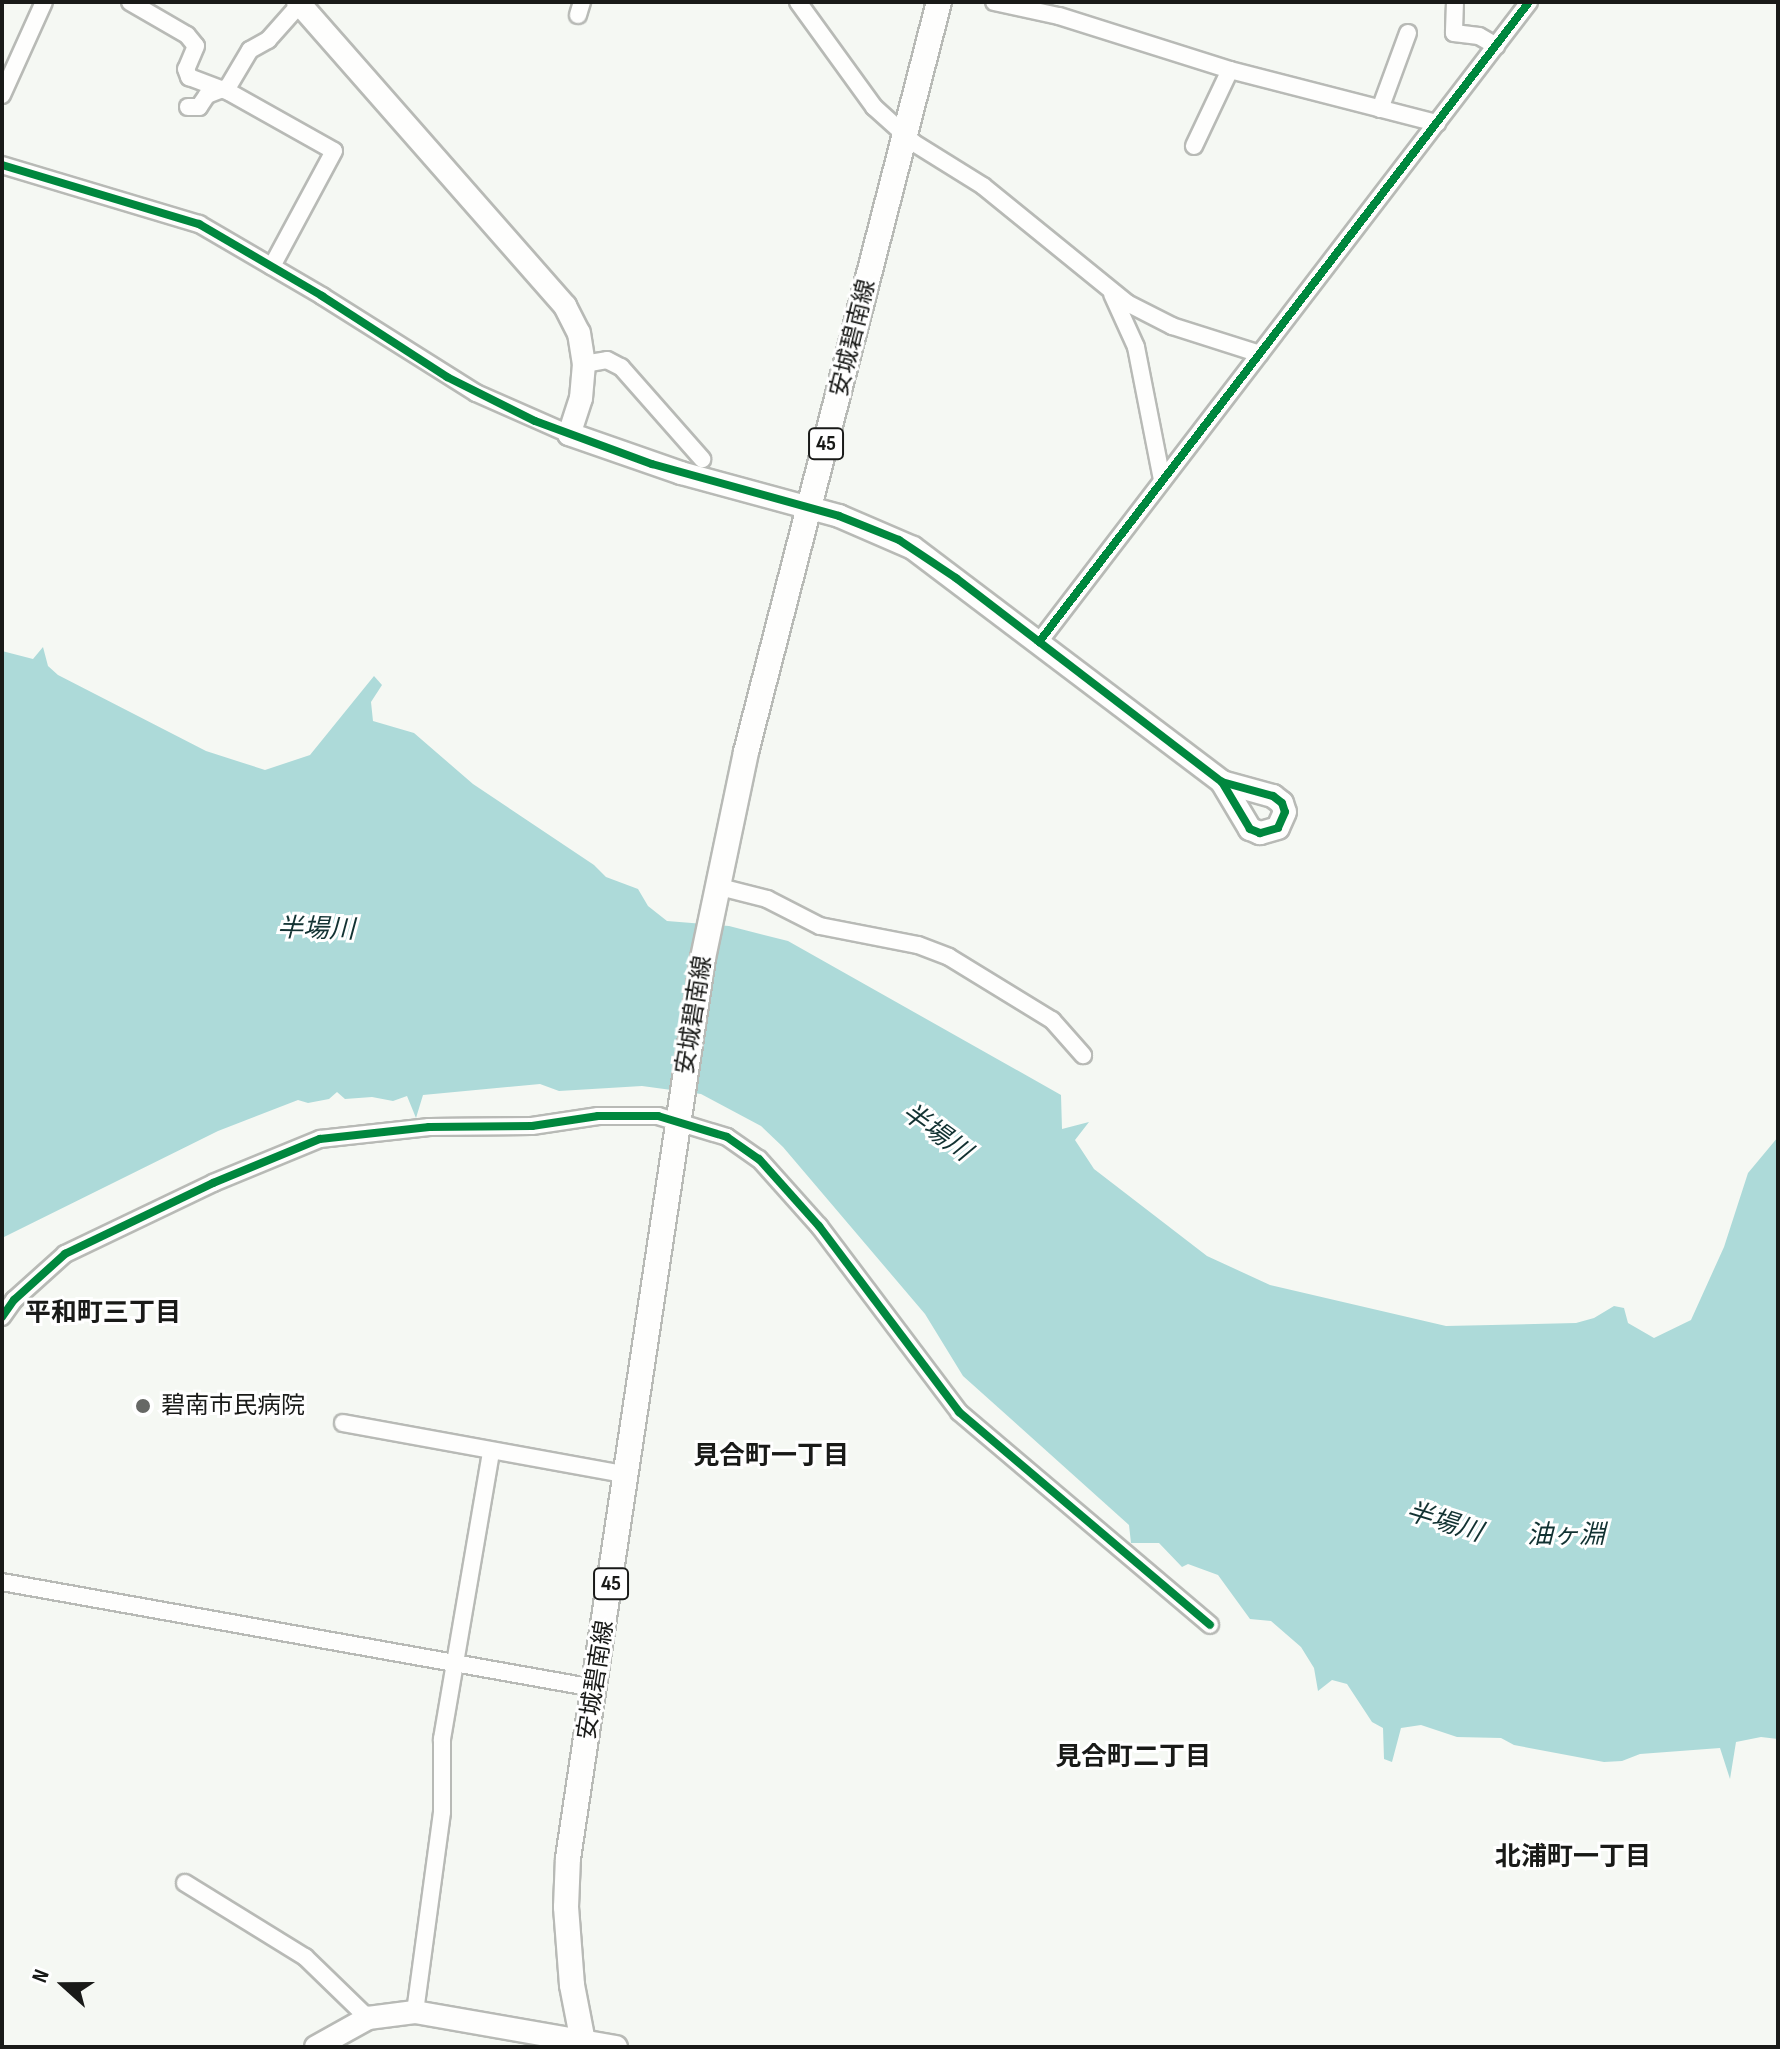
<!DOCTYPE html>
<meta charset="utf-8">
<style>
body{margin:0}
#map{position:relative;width:1780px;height:2049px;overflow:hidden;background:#f5f8f3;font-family:"Sofia Sans Condensed","Noto Sans JP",sans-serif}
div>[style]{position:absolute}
.water>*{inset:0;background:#addad9}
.roads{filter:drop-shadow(2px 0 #b8bab6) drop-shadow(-2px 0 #b8bab6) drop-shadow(0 2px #b8bab6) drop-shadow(0 -2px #b8bab6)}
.street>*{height:16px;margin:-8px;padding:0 8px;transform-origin:8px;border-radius:8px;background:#fefefd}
.secondary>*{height:22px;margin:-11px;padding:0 11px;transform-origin:11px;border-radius:11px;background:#fefefd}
.primary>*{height:24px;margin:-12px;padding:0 12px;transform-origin:12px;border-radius:12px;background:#fefefd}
.cycleway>*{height:8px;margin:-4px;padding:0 4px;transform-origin:4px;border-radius:4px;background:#00873e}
.dots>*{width:22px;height:22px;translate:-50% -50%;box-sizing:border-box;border:4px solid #fff;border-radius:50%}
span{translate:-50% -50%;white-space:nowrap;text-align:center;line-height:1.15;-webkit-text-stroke:6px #fff;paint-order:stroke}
.shield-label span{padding:2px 6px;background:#fff;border:2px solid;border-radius:6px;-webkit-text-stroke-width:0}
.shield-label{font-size:22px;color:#191a18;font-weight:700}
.street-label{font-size:24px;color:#191a18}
.poi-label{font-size:24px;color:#191a18}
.left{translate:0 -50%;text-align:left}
.water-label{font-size:26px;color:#123232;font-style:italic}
.neighbourhood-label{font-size:26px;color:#191a18;font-weight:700}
.frame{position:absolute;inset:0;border:4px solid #191a18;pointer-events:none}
.north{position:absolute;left:24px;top:1945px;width:80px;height:80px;-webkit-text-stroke:6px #fff;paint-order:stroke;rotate:291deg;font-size:22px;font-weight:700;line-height:32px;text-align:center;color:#191a18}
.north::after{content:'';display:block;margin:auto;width:28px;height:36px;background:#191a18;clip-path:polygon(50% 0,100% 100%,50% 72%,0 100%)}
</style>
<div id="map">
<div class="water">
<i style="clip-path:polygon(43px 647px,48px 666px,58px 675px,206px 751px,265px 770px,310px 755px,374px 676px,382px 685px,371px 702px,373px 721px,414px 733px,473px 784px,594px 865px,606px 877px,638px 889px,648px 906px,667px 921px,729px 926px,788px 941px,1061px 1095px,1062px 1129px,1089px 1122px,1075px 1140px,1094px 1169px,1207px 1256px,1270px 1285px,1446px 1326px,1576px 1323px,1594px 1318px,1614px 1306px,1624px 1308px,1628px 1323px,1654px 1338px,1691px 1320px,1724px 1247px,1748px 1173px,1778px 1137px,1778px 1739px,1761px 1737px,1736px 1742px,1730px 1779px,1720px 1748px,1640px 1754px,1622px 1761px,1604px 1762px,1514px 1745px,1501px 1738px,1457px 1737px,1421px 1725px,1401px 1728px,1392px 1762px,1384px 1759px,1383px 1728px,1372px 1722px,1347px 1684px,1332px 1680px,1318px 1691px,1314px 1668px,1301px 1647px,1271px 1621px,1250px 1619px,1218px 1575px,1188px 1564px,1182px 1567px,1159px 1543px,1131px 1543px,1129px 1525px,963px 1376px,925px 1314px,783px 1147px,761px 1126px,701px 1094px,642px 1086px,559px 1091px,540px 1084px,423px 1095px,416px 1118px,407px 1096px,393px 1101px,372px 1097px,345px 1099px,337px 1092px,329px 1099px,308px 1103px,298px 1100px,218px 1131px,2px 1238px,2px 651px,33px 659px)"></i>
</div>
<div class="roads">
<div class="street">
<i style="left:130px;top:2px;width:66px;rotate:30.1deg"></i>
<i style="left:187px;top:35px;width:14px;rotate:51deg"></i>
<i style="left:196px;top:46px;width:25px;rotate:113deg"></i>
<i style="left:186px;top:69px;width:9px;rotate:69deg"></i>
<i style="left:189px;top:77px;width:43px;rotate:20.6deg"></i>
<i style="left:229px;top:92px;width:120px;rotate:29.3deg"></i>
<i style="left:334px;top:151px;width:131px;rotate:118.3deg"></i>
<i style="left:798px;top:2px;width:130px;rotate:54.1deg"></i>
<i style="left:874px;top:107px;width:54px;rotate:42deg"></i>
<i style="left:914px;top:143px;width:81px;rotate:31.9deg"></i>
<i style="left:983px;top:186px;width:186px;rotate:39.1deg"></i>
<i style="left:1127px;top:303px;width:51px;rotate:27.1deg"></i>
<i style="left:1172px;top:326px;width:92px;rotate:17.7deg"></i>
<i style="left:994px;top:2px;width:66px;rotate:12.2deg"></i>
<i style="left:1059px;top:16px;width:179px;rotate:17.5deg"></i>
<i style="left:1230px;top:70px;width:214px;rotate:14.4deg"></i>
<i style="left:1455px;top:2px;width:31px;rotate:92deg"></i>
<i style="left:1454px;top:33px;width:25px;rotate:7deg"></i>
<i style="left:1479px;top:36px;width:20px;rotate:30deg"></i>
<i style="left:578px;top:15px;width:14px;rotate:-73deg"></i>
<i style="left:2px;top:95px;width:102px;rotate:-65.7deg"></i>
<i style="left:188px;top:107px;width:11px"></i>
<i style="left:199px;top:107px;width:14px;rotate:-56deg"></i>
<i style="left:207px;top:95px;width:22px;rotate:-21deg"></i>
<i style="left:228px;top:87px;width:43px;rotate:-59.3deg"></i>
<i style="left:250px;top:50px;width:21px;rotate:-29deg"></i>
<i style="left:268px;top:40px;width:48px;rotate:-48.4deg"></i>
<i style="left:1380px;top:109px;width:81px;rotate:-69.8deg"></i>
<i style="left:1194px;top:146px;width:84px;rotate:-64.7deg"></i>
<i style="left:2px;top:165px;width:206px;rotate:16.7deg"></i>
<i style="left:199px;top:224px;width:143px;rotate:30.3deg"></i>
<i style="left:322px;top:296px;width:182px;rotate:32.2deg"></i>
<i style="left:476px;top:393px;width:102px;rotate:23.8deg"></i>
<i style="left:1112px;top:294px;width:58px;rotate:65.6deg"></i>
<i style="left:1136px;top:347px;width:136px;rotate:78.9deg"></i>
<i style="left:584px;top:364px;width:23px;rotate:-10deg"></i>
<i style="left:607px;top:360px;width:16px;rotate:27deg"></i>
<i style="left:621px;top:367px;width:123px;rotate:48.6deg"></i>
<i style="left:1039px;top:642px;width:806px;rotate:-52.56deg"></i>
<i style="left:716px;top:886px;width:53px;rotate:14.3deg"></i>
<i style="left:767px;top:899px;width:59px;rotate:27deg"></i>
<i style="left:820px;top:926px;width:100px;rotate:11deg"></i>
<i style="left:918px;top:945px;width:33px;rotate:21deg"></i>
<i style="left:949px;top:957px;width:121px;rotate:31.5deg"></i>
<i style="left:1052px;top:1020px;width:47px;rotate:48.5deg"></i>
<i style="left:2px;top:1317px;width:21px;rotate:-55deg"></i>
<i style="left:14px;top:1300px;width:69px;rotate:-42deg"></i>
<i style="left:65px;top:1254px;width:164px;rotate:-25.6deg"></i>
<i style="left:213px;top:1183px;width:116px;rotate:-22.4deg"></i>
<i style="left:320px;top:1139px;width:110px;rotate:-6.3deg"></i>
<i style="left:429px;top:1127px;width:103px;rotate:-0.6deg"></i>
<i style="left:532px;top:1126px;width:67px;rotate:-8.6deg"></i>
<i style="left:598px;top:1116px;width:60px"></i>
<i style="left:658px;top:1116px;width:72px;rotate:16.9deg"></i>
<i style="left:727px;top:1137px;width:39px;rotate:35deg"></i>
<i style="left:759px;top:1159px;width:90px;rotate:48.2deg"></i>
<i style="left:819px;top:1226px;width:233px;rotate:53deg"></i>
<i style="left:959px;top:1412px;width:329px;rotate:40.3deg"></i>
<i style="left:343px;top:1423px;width:290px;rotate:10.3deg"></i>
<i style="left:2px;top:1582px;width:601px;rotate:10.15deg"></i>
<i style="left:185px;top:1883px;width:141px;rotate:31.7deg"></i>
<i style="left:305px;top:1957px;width:88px;rotate:44.1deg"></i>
<i style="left:415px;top:2012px;width:202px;rotate:-82.3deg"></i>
<i style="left:442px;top:1812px;width:73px;rotate:-90deg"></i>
<i style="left:442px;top:1739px;width:292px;rotate:-80.3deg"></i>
</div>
<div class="secondary">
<i style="left:298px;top:2px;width:405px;rotate:48.7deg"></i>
<i style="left:565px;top:306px;width:30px;rotate:63deg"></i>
<i style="left:579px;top:333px;width:31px;rotate:81deg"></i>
<i style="left:584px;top:364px;width:34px;rotate:95deg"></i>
<i style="left:581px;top:398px;width:38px;rotate:108deg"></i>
<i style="left:569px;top:434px;width:119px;rotate:19.2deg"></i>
<i style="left:681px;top:473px;width:164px;rotate:15.2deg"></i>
<i style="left:839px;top:516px;width:81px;rotate:23.4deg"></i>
<i style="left:913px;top:548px;width:388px;rotate:37.1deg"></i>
<i style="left:1222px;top:782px;width:53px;rotate:15.4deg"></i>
<i style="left:1273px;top:796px;width:11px;rotate:38deg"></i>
<i style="left:1282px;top:803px;width:9px;rotate:72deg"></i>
<i style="left:1285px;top:812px;width:17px;rotate:114deg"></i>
<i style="left:1278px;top:828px;width:19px;rotate:164deg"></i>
<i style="left:1260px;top:833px;width:11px;rotate:-158deg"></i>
<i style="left:1250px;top:829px;width:55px;rotate:-120.8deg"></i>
<i style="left:316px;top:2047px;width:60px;rotate:-29.1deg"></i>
<i style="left:368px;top:2018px;width:47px;rotate:-7.3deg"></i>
<i style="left:415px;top:2012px;width:204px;rotate:9.9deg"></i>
</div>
<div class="primary">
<i style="left:584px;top:2047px;width:63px;rotate:-101deg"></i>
<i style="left:572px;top:1985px;width:78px;rotate:-94.4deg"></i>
<i style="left:566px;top:1907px;width:49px;rotate:-87.7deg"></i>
<i style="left:568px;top:1858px;width:910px;rotate:-81.47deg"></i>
<i style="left:703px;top:958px;width:210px;rotate:-78.2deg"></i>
<i style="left:746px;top:752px;width:774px;rotate:-75.57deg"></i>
</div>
</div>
<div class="cycleway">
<i style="left:2px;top:165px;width:206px;rotate:16.7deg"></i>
<i style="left:199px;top:224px;width:143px;rotate:30.3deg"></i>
<i style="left:322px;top:296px;width:149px;rotate:32.9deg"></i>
<i style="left:447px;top:377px;width:98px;rotate:26.6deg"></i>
<i style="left:535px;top:421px;width:125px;rotate:20.2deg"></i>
<i style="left:652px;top:464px;width:194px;rotate:15.5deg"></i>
<i style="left:839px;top:516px;width:65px;rotate:21.8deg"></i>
<i style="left:899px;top:540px;width:69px;rotate:33.7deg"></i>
<i style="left:956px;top:578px;width:335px;rotate:37.5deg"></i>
<i style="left:1222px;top:782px;width:53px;rotate:15.4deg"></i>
<i style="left:1273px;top:796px;width:11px;rotate:38deg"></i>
<i style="left:1282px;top:803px;width:9px;rotate:72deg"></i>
<i style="left:1285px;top:812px;width:17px;rotate:114deg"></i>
<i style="left:1278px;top:828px;width:19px;rotate:164deg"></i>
<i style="left:1260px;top:833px;width:11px;rotate:-158deg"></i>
<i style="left:1250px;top:829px;width:55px;rotate:-120.8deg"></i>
<i style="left:1039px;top:642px;width:806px;rotate:-52.56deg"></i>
<i style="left:2px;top:1317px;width:21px;rotate:-55deg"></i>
<i style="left:14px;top:1300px;width:69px;rotate:-42deg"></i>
<i style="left:65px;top:1254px;width:164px;rotate:-25.6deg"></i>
<i style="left:213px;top:1183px;width:116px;rotate:-22.4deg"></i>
<i style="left:320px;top:1139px;width:110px;rotate:-6.3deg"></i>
<i style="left:429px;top:1127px;width:103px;rotate:-0.6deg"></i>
<i style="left:532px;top:1126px;width:67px;rotate:-8.6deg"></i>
<i style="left:598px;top:1116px;width:60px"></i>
<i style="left:658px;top:1116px;width:72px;rotate:16.9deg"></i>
<i style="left:727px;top:1137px;width:39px;rotate:35deg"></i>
<i style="left:759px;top:1159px;width:90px;rotate:48.2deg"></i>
<i style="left:819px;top:1226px;width:233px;rotate:53deg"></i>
<i style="left:959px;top:1412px;width:329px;rotate:40.3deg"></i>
</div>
<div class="dots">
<i style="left:143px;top:1406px;background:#666865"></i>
</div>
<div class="shield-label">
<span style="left:826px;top:444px">45</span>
<span style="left:611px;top:1584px">45</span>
</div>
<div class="street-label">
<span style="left:853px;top:338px;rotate:-76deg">安城碧南線</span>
<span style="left:694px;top:1015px;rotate:-81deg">安城碧南線</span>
<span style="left:596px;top:1680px;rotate:-81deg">安城碧南線</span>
</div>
<div class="poi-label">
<span class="left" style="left:161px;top:1406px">碧南市民病院</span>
</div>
<div class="water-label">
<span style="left:316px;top:930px;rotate:1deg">半場川</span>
<span style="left:936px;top:1133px;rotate:36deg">半場川</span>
<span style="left:1444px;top:1523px;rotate:17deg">半場川</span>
<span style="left:1566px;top:1536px">油ヶ淵</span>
</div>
<div class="neighbourhood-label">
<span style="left:103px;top:1314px">平和町三丁目</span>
<span style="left:771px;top:1457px">見合町一丁目</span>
<span style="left:1133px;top:1758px">見合町二丁目</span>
<span style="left:1573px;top:1858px">北浦町一丁目</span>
</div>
<div class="frame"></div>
<div class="north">N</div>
</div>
